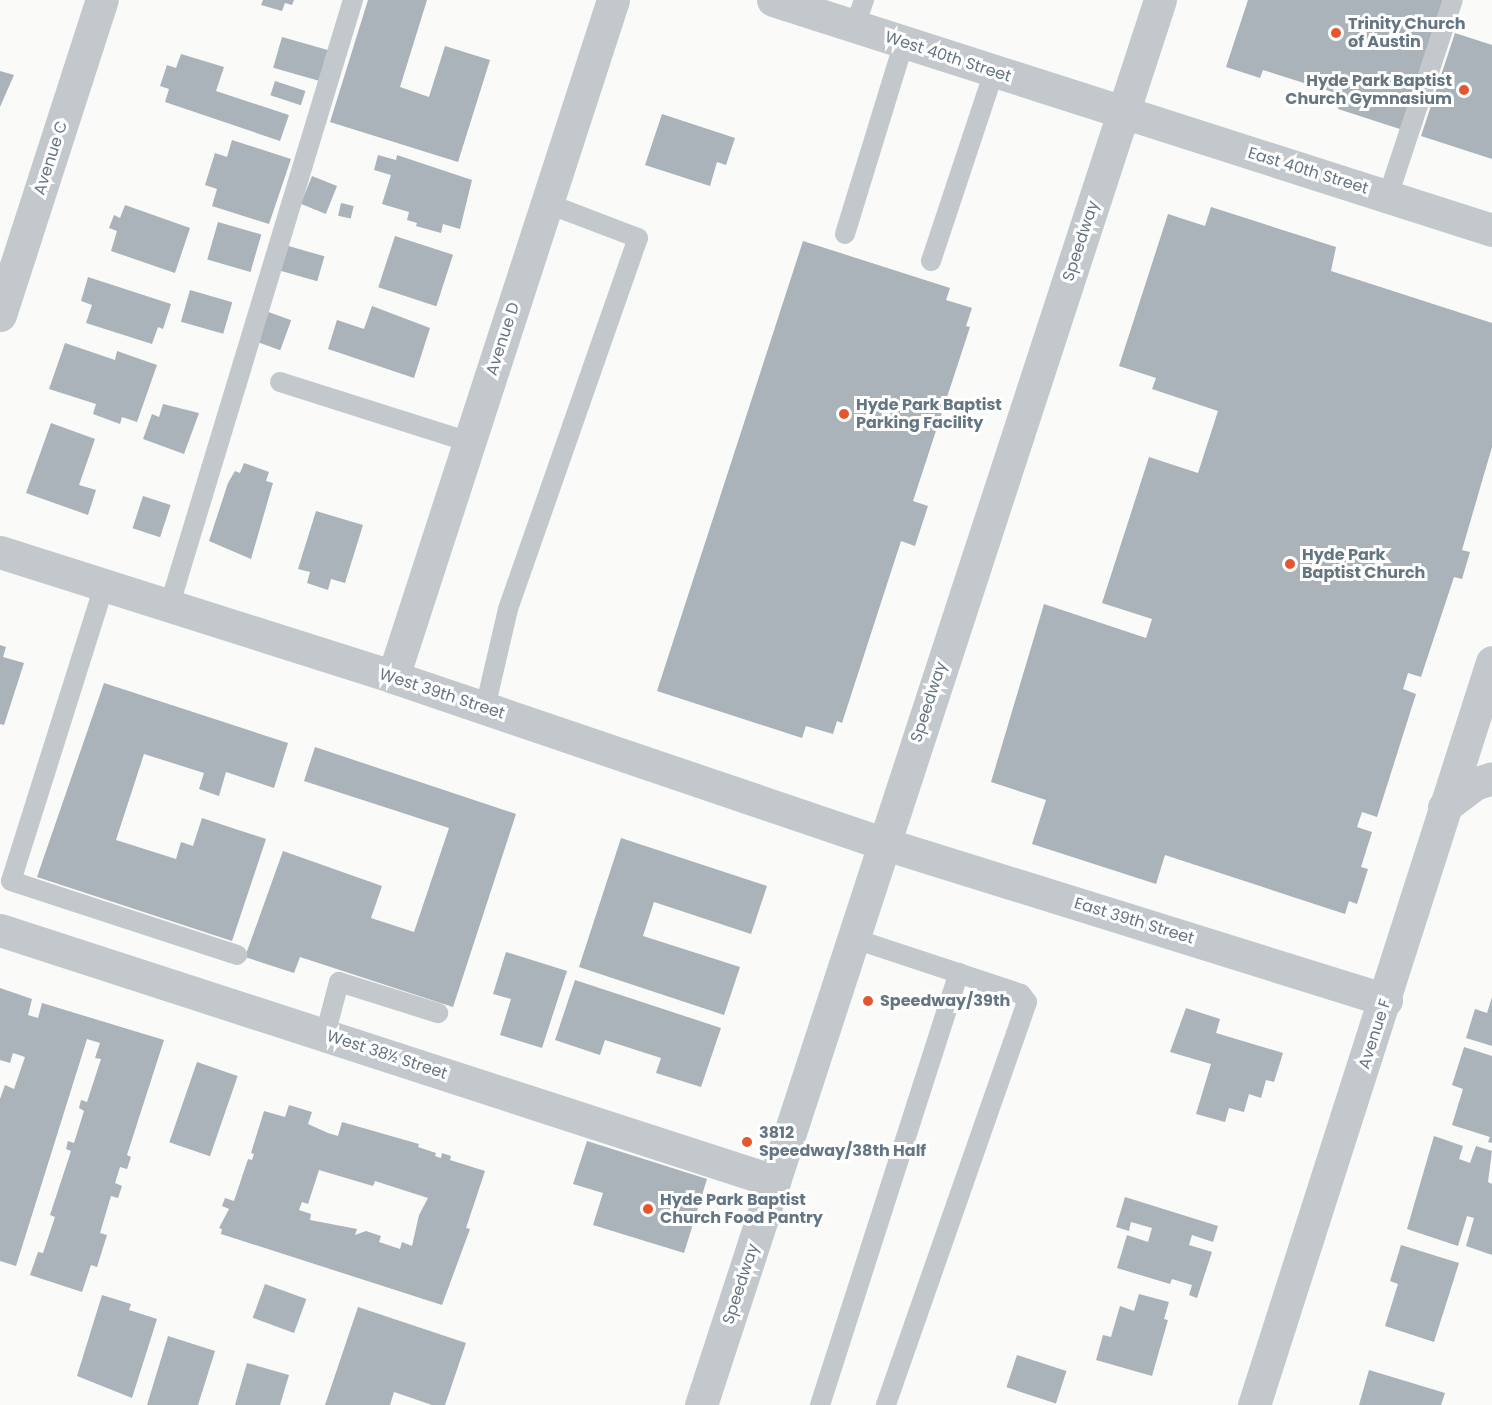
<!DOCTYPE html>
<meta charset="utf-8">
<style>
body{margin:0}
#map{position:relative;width:1492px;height:1405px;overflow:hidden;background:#fafaf8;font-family:Poppins,sans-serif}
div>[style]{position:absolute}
.building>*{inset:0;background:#aab3b9;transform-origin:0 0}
.service>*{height:20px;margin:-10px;padding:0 10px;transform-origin:10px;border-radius:10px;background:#c3c8cc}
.minor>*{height:33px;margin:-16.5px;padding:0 16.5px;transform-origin:16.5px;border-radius:16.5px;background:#c3c8cc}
.tertiary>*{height:33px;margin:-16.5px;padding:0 16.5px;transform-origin:16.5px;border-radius:16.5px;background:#c3c8cc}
.dots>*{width:16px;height:16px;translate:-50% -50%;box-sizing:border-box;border:3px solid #fff;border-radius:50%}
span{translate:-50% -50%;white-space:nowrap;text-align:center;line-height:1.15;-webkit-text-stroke:6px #fff;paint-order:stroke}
.poi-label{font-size:16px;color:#657683;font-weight:700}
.left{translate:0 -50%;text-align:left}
.right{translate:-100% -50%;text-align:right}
.street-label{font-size:16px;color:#657683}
</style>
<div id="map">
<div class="building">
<i style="clip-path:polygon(263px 0,294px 0,292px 5px,285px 3px,282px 11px,261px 5px)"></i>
<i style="clip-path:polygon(368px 0,427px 0,400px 87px,429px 97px,445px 46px,490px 60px,458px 162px,330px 122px)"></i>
<i style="clip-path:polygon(1248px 0,1446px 0,1403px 130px,1338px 109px,1342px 95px,1263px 70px,1260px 78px,1226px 67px)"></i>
<i style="clip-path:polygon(1455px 33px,1492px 45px,1492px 159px,1421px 136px)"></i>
<i style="left:282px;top:37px;width:53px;height:32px;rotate:16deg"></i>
<i style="clip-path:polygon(181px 54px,224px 67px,216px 91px,289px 115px,280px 141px,165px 102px,169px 89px,160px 86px,167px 65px,176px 68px)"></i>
<i style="clip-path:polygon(0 71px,14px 75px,0 107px)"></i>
<i style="left:275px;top:81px;width:32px;height:15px;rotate:18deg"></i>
<i style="clip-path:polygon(662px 114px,735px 138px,726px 165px,717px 162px,710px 186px,645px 165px)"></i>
<i style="clip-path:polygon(232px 140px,291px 159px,269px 224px,212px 206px,217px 189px,205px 185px,215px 153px,227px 157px)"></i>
<i style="clip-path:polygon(378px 155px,396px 160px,397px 155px,472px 180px,460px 229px,443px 224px,441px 233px,416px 226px,417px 223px,407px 220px,409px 212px,382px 204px,391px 175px,374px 170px)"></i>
<i style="left:312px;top:176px;width:27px;height:30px;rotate:22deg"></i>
<i style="left:341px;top:203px;width:13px;height:13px;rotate:13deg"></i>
<i style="clip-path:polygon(125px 205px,190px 228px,175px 273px,111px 251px,117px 231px,109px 228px,114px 215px,120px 218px)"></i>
<i style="clip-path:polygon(1211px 207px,1336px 247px,1331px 271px,1492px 323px,1492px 447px,1462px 550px,1470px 552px,1462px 579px,1454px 577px,1421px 677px,1408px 673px,1403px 689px,1416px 694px,1377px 817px,1362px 812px,1357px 827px,1372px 832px,1361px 867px,1368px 869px,1357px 904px,1349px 901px,1345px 914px,1165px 855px,1156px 884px,1032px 844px,1046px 800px,991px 782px,1044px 604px,1146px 638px,1152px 619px,1102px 603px,1149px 457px,1198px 473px,1218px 411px,1152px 389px,1156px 378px,1119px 366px,1168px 214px,1205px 226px)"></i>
<i style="left:218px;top:222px;width:45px;height:39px;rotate:16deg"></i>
<i style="left:395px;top:236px;width:61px;height:54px;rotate:18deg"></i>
<i style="clip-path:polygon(803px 241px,950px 288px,946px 300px,972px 308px,966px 326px,970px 327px,913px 501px,928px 506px,915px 546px,901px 541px,842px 723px,837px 721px,833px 734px,806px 726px,802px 738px,657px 691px)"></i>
<i style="left:285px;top:245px;width:41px;height:26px;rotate:16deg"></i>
<i style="clip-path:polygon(88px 277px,171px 304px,163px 329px,158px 327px,152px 344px,86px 323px,92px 305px,81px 301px)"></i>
<i style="left:190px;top:290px;width:44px;height:33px;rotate:16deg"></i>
<i style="clip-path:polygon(372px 306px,430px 328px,414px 378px,328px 349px,337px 320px,364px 329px)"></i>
<i style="left:263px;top:310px;width:30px;height:32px;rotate:20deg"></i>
<i style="clip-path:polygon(65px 343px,115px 360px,117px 351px,157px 365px,137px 422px,122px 417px,120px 424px,93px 414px,96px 404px,49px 389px)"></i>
<i style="clip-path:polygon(163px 404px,199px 413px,184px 454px,143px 439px,152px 414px,159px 417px)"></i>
<i style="clip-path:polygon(51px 423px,95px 439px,79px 485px,96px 490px,88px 515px,26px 493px)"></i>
<i style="clip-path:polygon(244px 463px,269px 472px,266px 481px,273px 483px,251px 559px,209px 541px,228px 483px,235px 471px,240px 473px)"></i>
<i style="left:143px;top:496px;width:29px;height:34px;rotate:18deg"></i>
<i style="clip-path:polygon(316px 511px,363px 525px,345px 583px,331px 579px,328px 590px,307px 583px,310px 572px,298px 569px)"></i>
<i style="clip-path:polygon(0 645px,6px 647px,3px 657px,24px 663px,4px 725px,0 724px)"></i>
<i style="clip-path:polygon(104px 683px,288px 743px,274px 788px,226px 772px,219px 796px,199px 789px,204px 773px,144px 754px,116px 840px,176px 859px,181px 842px,193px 846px,202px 818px,266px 839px,232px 941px,37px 877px)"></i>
<i style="clip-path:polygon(315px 747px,516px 814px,453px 1007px,300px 957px,294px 973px,245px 957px,283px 851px,382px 886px,371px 918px,414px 932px,449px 828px,304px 781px)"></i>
<i style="clip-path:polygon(621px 838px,767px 886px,751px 934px,654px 902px,643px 936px,740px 967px,724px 1015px,579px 967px)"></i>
<i style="clip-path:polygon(506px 952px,567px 971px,542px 1048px,500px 1035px,511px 999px,493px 994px)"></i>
<i style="clip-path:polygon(575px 980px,721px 1028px,701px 1087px,656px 1073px,661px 1058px,605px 1040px,600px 1055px,555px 1040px)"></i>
<i style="clip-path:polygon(0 988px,32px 999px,28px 1015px,38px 1018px,42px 1003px,164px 1040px,127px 1155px,131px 1157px,127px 1169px,120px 1167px,115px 1183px,122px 1186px,118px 1198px,111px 1196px,100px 1233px,107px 1235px,97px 1267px,91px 1265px,82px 1292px,30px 1275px,38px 1252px,43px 1253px,55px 1217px,50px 1215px,71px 1151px,66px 1149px,68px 1141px,74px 1143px,84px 1111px,79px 1108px,81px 1100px,87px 1102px,101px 1059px,95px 1058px,100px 1043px,87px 1039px,16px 1266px,0 1261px,0 1099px,5px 1085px,14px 1089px,25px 1057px,13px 1053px,10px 1063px,0 1060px)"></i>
<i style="clip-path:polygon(1492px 997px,1492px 1046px,1466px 1038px,1475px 1009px,1487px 1013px)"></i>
<i style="clip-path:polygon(1186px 1008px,1220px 1019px,1216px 1033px,1283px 1053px,1274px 1082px,1266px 1080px,1261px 1098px,1249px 1094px,1244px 1112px,1229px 1108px,1225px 1122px,1196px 1114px,1211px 1064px,1170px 1052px)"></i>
<i style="clip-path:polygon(1464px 1047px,1492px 1056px,1492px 1143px,1488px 1142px,1490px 1137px,1452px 1125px,1463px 1089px,1452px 1085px)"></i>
<i style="left:197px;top:1062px;width:43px;height:85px;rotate:19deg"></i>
<i style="clip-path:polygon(evenodd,289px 1105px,312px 1112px,308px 1124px,328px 1133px,338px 1136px,342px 1122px,419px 1144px,418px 1147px,436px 1153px,435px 1156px,441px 1158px,442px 1153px,451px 1156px,450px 1160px,485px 1171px,466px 1228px,470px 1229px,442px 1305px,221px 1234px,222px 1229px,219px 1228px,229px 1209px,222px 1206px,225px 1198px,234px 1201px,248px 1159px,252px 1160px,254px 1154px,251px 1153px,264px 1111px,285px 1117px,289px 1105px,319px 1170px,373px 1186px,375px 1181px,428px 1198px,419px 1215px,412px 1246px,402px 1242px,400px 1249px,379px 1242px,381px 1236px,366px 1231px,355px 1235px,357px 1229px,310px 1220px,311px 1214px,299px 1210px,302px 1202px,308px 1204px,319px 1170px)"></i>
<i style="clip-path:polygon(1434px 1136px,1463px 1146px,1459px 1159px,1470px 1163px,1476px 1146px,1492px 1151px,1488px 1182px,1492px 1184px,1492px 1255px,1466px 1246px,1474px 1218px,1467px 1216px,1458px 1246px,1407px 1229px)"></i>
<i style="clip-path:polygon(587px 1141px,707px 1179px,684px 1253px,593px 1225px,603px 1193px,573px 1184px)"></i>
<i style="clip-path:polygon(1125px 1197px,1218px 1226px,1213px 1242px,1192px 1235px,1189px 1245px,1212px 1252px,1197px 1298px,1189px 1295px,1192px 1285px,1172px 1279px,1170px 1284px,1117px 1268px,1127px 1235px,1148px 1242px,1152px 1228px,1131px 1222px,1129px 1231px,1116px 1227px)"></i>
<i style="clip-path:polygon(1401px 1245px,1459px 1263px,1434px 1342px,1385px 1326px,1398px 1284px,1390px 1281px)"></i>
<i style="left:265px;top:1284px;width:44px;height:36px;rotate:20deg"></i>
<i style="clip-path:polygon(1139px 1294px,1169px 1302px,1164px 1319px,1168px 1320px,1152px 1376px,1096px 1360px,1103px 1335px,1111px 1337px,1120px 1306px,1134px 1311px)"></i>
<i style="clip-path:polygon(102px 1295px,131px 1304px,129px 1310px,157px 1319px,132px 1398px,77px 1376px)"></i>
<i style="clip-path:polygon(358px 1307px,466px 1343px,445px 1405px,432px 1405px,394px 1392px,390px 1405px,325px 1405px)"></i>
<i style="clip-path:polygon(168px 1336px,215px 1351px,198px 1405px,147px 1405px)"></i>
<i style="left:1017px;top:1355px;width:52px;height:34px;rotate:18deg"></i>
<i style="clip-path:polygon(247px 1363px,289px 1375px,280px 1405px,235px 1405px)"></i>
<i style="clip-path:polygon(1369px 1370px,1445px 1393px,1441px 1405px,1359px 1405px)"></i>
</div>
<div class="service">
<i style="left:855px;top:26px;width:28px;rotate:-71deg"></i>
<i style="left:1388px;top:196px;width:206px;rotate:-71.7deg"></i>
<i style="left:845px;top:234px;width:201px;rotate:-72.9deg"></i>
<i style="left:931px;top:261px;width:199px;rotate:-71.6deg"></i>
<i style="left:280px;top:382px;width:198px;rotate:17.6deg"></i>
<i style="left:104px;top:586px;width:309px;rotate:107.5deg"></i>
<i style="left:11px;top:881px;width:238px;rotate:18.1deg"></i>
<i style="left:169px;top:607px;width:634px;rotate:-73.14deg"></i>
<i style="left:485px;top:708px;width:102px;rotate:-76.9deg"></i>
<i style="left:508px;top:609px;width:393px;rotate:-70.7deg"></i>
<i style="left:638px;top:238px;width:98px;rotate:-159.2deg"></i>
<i style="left:852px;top:938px;width:178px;rotate:18.3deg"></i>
<i style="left:1021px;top:994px;width:10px;rotate:53deg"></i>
<i style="left:1027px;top:1002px;width:427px;rotate:109.3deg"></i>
<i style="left:325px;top:1035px;width:55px;rotate:-75.2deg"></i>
<i style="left:339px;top:982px;width:104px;rotate:17.4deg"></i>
<i style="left:820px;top:1405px;width:454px;rotate:-72.2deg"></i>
</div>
<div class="minor">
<i style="left:773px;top:0;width:755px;rotate:17.74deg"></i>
<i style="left:0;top:315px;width:331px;rotate:-72.1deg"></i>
<i style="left:0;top:552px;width:412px;rotate:17.6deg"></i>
<i style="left:393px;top:677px;width:516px;rotate:18.75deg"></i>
<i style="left:882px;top:843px;width:528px;rotate:17.3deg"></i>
<i style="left:393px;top:677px;width:712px;rotate:-72deg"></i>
<i style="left:1444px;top:807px;width:38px;rotate:-37deg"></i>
<i style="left:1474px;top:784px;width:19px;rotate:-18deg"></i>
<i style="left:0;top:930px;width:814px;rotate:17.97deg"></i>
<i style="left:1254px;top:1405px;width:780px;rotate:-72.24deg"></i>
</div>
<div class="tertiary">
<i style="left:701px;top:1405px;width:1478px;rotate:-71.91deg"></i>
</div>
<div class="dots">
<i style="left:1336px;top:33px;background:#e4572e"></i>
<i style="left:1464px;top:90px;background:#e4572e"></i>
<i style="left:844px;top:414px;background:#e4572e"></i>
<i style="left:1290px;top:564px;background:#e4572e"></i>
<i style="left:868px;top:1001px;background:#e4572e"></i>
<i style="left:747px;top:1142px;background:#e4572e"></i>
<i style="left:648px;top:1209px;background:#e4572e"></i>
</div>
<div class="poi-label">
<span class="left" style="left:1348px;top:33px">Trinity Church<br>of Austin</span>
<span class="right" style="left:1452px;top:90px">Hyde Park Baptist<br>Church Gymnasium</span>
<span class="left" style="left:856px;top:414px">Hyde Park Baptist<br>Parking Facility</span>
<span class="left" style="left:1302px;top:564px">Hyde Park<br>Baptist Church</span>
<span class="left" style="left:880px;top:1001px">Speedway/39th</span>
<span class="left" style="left:759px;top:1142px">3812<br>Speedway/38th Half</span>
<span class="left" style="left:660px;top:1209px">Hyde Park Baptist<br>Church Food Pantry</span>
</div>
<div class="street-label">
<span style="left:948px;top:57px;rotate:18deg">West 40th Street</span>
<span style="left:51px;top:158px;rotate:-72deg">Avenue C</span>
<span style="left:1308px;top:171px;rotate:17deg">East 40th Street</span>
<span style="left:1081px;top:241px;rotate:-72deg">Speedway</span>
<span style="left:503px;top:339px;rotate:-72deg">Avenue D</span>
<span style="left:442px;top:694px;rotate:18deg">West 39th Street</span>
<span style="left:929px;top:702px;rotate:-72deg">Speedway</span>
<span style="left:1134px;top:921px;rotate:17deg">East 39th Street</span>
<span style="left:1375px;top:1034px;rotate:-72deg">Avenue F</span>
<span style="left:387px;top:1055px;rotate:18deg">West 38½ Street</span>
<span style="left:741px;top:1284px;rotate:-72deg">Speedway</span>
</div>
</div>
